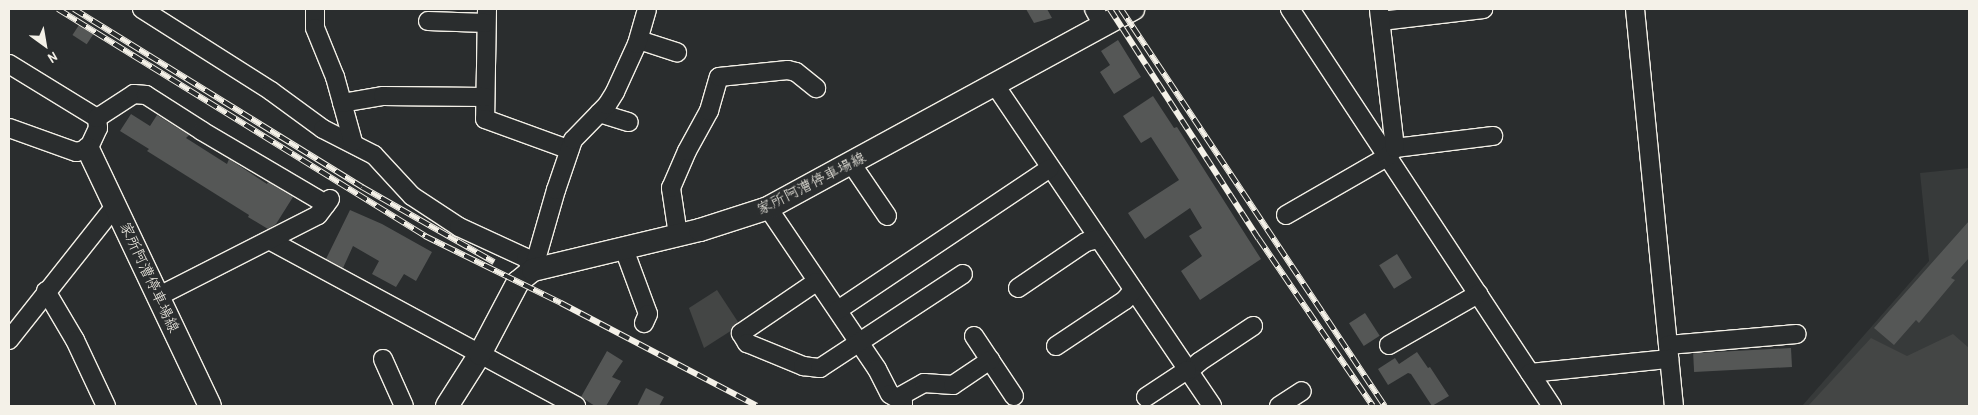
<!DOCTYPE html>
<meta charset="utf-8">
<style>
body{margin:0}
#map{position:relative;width:1978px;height:415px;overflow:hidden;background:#2a2d2e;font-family:"Patrick Hand","Klee One",sans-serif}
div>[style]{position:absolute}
.built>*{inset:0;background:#373a3a}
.green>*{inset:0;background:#444645}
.building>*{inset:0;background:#555756;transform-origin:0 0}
.roads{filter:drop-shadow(1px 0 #f4f1e8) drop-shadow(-1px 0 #f4f1e8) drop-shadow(0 1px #f4f1e8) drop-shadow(0 -1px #f4f1e8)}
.minor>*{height:18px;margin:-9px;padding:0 9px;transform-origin:9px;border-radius:9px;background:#2a2d2e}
.major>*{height:22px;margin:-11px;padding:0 11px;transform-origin:11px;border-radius:11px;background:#2a2d2e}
.rail>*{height:5.5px;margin-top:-2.75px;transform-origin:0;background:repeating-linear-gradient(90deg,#2a2d2e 0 11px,#f4f1e8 0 22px);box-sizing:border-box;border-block:1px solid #f4f1e8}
span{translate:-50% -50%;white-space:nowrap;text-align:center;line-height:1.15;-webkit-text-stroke:4px #2a2d2e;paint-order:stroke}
.street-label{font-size:15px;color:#f4f1e8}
.frame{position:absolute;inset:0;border:10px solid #f4f1e8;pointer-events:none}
.north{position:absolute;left:20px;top:20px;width:50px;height:50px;-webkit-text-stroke:4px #2a2d2e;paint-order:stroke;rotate:148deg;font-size:14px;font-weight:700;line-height:20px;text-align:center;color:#f4f1e8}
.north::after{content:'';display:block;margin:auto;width:18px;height:22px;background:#f4f1e8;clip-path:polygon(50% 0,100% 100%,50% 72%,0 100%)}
</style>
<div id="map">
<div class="built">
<i style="clip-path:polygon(1969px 168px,1969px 406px,1802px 406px,1929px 261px,1920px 173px)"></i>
</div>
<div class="green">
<i style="clip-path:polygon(717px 290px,740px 325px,704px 348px,689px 308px)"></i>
<i style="clip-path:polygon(1953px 334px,1969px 348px,1969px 406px,1808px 406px,1871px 338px,1907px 356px)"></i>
</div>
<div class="building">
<i style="clip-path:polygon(1026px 9px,1047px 9px,1052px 18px,1034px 23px)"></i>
<i style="left:79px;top:25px;width:17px;height:12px;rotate:33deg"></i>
<i style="clip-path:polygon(1118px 40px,1141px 77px,1114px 94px,1100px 72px,1110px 65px,1101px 51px)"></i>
<i style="clip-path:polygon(1153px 96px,1174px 128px,1177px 127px,1261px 259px,1200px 300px,1181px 271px,1202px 256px,1189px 236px,1202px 228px,1190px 208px,1145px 239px,1128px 213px,1179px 180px,1151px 137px,1141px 143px,1123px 116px)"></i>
<i style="clip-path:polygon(131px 114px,150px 126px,157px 115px,189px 135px,186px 138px,227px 164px,229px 159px,267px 184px,268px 182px,293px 197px,276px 224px,268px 229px,248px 217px,249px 215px,147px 151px,149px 149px,120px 131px)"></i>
<i style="clip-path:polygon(350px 210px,382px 224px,432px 252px,416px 281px,404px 274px,396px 287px,372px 274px,379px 261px,353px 246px,343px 268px,326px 259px)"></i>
<i style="clip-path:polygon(1969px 221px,1969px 258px,1951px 278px,1955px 280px,1919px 323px,1916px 320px,1894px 345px,1874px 328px)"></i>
<i style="left:1397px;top:254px;width:28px;height:21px;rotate:58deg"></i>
<i style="left:1365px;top:313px;width:27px;height:19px;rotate:57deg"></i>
<i style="left:1791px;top:348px;width:19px;height:98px;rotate:87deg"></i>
<i style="clip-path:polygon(607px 351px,623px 361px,612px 377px,621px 381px,606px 406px,595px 406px,581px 397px)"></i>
<i style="clip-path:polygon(1417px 352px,1428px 368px,1430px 367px,1449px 396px,1432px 406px,1411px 374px,1408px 373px,1388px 385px,1378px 369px,1395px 358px,1399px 364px)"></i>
<i style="clip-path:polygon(646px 388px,664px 397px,659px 406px,637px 406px)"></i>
</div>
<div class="roads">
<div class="minor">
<i style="left:142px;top:9px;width:153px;rotate:32.4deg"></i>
<i style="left:271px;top:91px;width:64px;rotate:36.2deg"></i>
<i style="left:323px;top:129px;width:57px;rotate:27deg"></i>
<i style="left:374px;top:155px;width:56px;rotate:47.2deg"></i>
<i style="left:412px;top:196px;width:56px;rotate:33.4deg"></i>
<i style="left:459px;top:227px;width:74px;rotate:24.8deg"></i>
<i style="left:526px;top:258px;width:14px;rotate:60deg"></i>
<i style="left:315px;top:9px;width:19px;rotate:90deg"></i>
<i style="left:315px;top:28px;width:53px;rotate:67.8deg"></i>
<i style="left:335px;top:77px;width:67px;rotate:74.5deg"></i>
<i style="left:487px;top:9px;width:110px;rotate:91deg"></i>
<i style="left:485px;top:119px;width:90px;rotate:20deg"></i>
<i style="left:1094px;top:9px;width:18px;rotate:61deg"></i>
<i style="left:1290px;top:9px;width:476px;rotate:56.6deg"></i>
<i style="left:1635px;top:9px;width:399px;rotate:84.4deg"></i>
<i style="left:428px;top:21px;width:58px;rotate:2deg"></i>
<i style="left:1381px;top:21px;width:103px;rotate:-6.7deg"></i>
<i style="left:639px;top:40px;width:40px;rotate:18deg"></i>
<i style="left:9px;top:64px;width:103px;rotate:31.5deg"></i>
<i style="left:97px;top:118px;width:10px;rotate:84deg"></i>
<i style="left:98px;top:128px;width:23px;rotate:115deg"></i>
<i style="left:88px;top:149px;width:12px;rotate:166deg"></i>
<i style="left:76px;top:152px;width:71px;rotate:-160.3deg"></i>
<i style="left:995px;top:85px;width:387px;rotate:55.9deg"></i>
<i style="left:342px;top:103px;width:42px;rotate:-9.7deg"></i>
<i style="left:383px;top:96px;width:102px;rotate:0.6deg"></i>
<i style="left:599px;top:113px;width:31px;rotate:17deg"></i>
<i style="left:97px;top:118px;width:44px;rotate:-33deg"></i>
<i style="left:134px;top:94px;width:12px;rotate:5deg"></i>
<i style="left:146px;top:95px;width:67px;rotate:32.7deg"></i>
<i style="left:202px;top:131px;width:144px;rotate:30.5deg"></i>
<i style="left:1395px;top:148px;width:99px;rotate:-7deg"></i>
<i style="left:851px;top:163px;width:64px;rotate:55.8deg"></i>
<i style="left:768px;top:208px;width:194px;rotate:55.9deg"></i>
<i style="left:877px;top:369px;width:28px;rotate:63deg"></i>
<i style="left:890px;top:394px;width:15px;rotate:32deg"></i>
<i style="left:903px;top:402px;width:4px;rotate:90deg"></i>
<i style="left:1286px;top:215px;width:116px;rotate:-29.9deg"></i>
<i style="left:1387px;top:157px;width:12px;rotate:-48deg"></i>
<i style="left:1395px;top:148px;width:140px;rotate:-96.6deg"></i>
<i style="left:678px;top:235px;width:48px;rotate:-98.5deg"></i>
<i style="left:671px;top:188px;width:40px;rotate:-66.6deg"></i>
<i style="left:687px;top:151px;width:46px;rotate:-61.2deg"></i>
<i style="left:709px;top:111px;width:35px;rotate:-74deg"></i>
<i style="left:719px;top:77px;width:69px;rotate:-5.8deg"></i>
<i style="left:788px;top:70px;width:8px;rotate:14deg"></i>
<i style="left:796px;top:72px;width:26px;rotate:39deg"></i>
<i style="left:271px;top:241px;width:347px;rotate:28.4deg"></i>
<i style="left:624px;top:249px;width:69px;rotate:69.7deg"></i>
<i style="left:648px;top:314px;width:10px;rotate:114deg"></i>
<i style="left:533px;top:270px;width:83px;rotate:-74deg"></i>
<i style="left:556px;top:190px;width:53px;rotate:-71.2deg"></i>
<i style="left:573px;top:140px;width:49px;rotate:-45.8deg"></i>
<i style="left:607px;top:105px;width:15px;rotate:-58deg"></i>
<i style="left:615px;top:92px;width:53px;rotate:-65.4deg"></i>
<i style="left:637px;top:44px;width:36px;rotate:-74deg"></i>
<i style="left:816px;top:282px;width:91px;rotate:145.8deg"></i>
<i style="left:741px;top:333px;width:12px;rotate:59deg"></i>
<i style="left:747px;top:343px;width:61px;rotate:22.3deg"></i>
<i style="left:803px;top:366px;width:17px;rotate:7deg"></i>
<i style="left:820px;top:368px;width:171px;rotate:-33.3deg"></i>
<i style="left:1018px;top:288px;width:82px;rotate:-34.1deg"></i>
<i style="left:1086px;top:242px;width:12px;rotate:-14deg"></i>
<i style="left:46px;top:291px;width:57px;rotate:59.4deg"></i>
<i style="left:75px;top:340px;width:73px;rotate:64.8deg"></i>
<i style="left:159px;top:296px;width:178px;rotate:-27deg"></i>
<i style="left:318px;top:215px;width:20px;rotate:-53deg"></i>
<i style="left:838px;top:310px;width:255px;rotate:-33.8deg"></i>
<i style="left:974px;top:336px;width:72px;rotate:56.3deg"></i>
<i style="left:9px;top:340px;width:172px;rotate:-51.6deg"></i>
<i style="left:1389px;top:345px;width:103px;rotate:-29.8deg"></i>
<i style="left:1668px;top:345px;width:129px;rotate:-4.9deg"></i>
<i style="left:1056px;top:346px;width:83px;rotate:-33.7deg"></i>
<i style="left:1125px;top:300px;width:13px;rotate:-51deg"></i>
<i style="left:383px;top:359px;width:51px;rotate:65.9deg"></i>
<i style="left:1188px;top:372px;width:15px;rotate:-42deg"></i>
<i style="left:1199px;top:362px;width:65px;rotate:-33.7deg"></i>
<i style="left:1530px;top:373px;width:140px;rotate:-5.8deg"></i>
<i style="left:1146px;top:397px;width:49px;rotate:-33.4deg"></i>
<i style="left:897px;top:398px;width:31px;rotate:-29deg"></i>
<i style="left:924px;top:383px;width:29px;rotate:4deg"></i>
<i style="left:953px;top:385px;width:45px;rotate:-34deg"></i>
<i style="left:1279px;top:406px;width:27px;rotate:-33deg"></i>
</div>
<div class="major">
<i style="left:88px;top:149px;width:284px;rotate:64.6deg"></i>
<i style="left:447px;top:406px;width:62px;rotate:-57.6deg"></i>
<i style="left:480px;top:354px;width:81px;rotate:-62.2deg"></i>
<i style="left:518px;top:282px;width:19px;rotate:-39deg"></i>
<i style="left:533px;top:270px;width:172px;rotate:-13.5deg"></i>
<i style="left:700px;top:230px;width:71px;rotate:-17.9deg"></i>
<i style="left:768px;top:208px;width:416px;rotate:-28.6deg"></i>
</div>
</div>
<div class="rail">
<i style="left:58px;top:9px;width:432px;rotate:31.7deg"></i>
<i style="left:425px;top:236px;width:152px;rotate:26.2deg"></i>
<i style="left:561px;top:303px;width:221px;rotate:27.7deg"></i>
<i style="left:74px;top:9px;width:339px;rotate:31.7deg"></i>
<i style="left:362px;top:187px;width:152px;rotate:29.6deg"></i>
<i style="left:1110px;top:9px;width:274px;rotate:57.1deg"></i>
<i style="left:1259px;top:239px;width:202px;rotate:55.7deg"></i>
<i style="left:1121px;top:9px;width:477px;rotate:56.4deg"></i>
</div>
<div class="street-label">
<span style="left:811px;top:183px;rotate:-27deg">家所阿漕停車場線</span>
<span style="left:150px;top:277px;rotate:65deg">家所阿漕停車場線</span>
</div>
<div class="frame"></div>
<div class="north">N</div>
</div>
